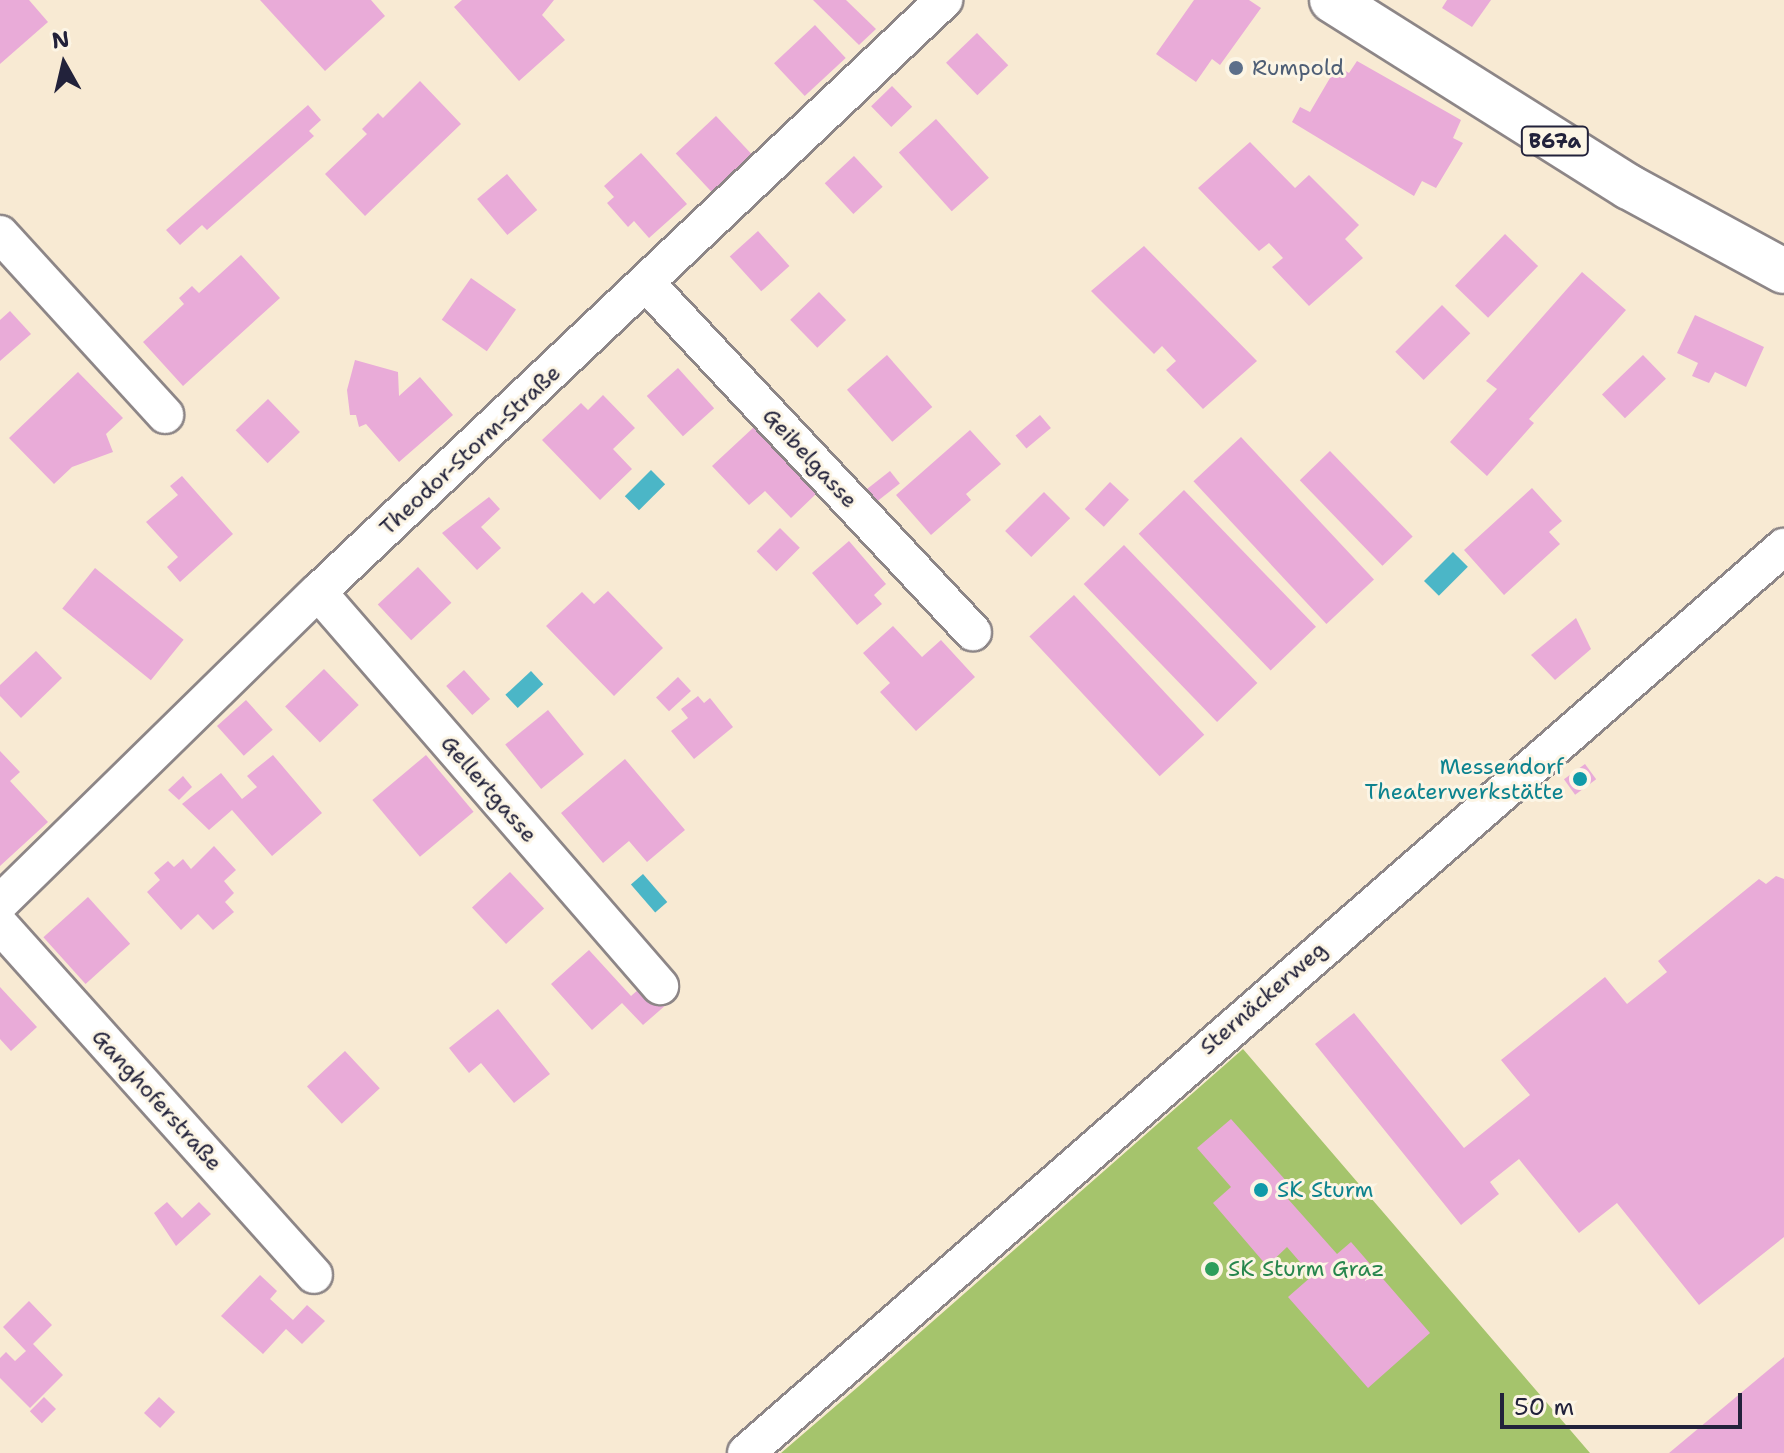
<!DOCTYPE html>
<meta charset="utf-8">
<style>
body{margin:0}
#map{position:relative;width:1784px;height:1453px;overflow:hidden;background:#f8ead3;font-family:"Shantell Sans",sans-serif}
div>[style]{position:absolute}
.green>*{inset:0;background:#a5c46c}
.water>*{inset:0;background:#4bb6c7;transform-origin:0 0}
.building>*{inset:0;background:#e9abd8;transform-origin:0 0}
.roads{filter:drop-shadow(2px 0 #8d8687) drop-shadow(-2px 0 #8d8687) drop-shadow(0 2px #8d8687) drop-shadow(0 -2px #8d8687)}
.minor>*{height:36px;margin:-18px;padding:0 18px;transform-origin:18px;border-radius:18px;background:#fff}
.primary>*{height:44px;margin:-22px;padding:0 22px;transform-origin:22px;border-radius:22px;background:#fff}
.dots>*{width:22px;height:22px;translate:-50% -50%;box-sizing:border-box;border:4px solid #fcf5e5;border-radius:50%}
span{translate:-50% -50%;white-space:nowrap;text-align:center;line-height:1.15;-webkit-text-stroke:6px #fcf5e5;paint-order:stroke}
.shield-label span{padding:2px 6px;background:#fcf5e5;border:2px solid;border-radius:6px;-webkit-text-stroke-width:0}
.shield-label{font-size:20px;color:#22223b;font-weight:700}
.service-label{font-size:22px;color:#4e5e75}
.left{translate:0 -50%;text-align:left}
.street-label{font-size:22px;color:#22223b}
.culture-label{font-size:22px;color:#0d838f}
.right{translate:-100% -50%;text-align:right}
.leisure-label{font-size:22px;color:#27864d}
.north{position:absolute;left:24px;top:24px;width:80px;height:80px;-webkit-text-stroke:6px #fcf5e5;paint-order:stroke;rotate:352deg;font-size:22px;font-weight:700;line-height:32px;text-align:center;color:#22223b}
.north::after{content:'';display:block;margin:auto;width:28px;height:36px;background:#22223b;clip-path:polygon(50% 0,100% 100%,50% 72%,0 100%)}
.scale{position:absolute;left:1500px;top:1393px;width:242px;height:36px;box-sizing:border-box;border:4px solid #22223b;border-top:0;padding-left:10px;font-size:24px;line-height:28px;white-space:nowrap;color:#22223b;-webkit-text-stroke:6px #fcf5e5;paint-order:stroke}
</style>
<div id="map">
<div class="green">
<i style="clip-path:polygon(1243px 1049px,1590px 1453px,781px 1453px,859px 1386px)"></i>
</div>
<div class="water">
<i style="left:651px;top:470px;width:20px;height:37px;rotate:45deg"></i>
<i style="left:1453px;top:552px;width:21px;height:41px;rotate:45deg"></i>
<i style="left:531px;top:671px;width:18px;height:35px;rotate:47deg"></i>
<i style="left:643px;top:874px;width:37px;height:16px;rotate:49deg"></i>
</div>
<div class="building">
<i style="clip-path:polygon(0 0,29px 0,48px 22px,0 64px)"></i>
<i style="clip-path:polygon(260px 0,371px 0,385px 16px,325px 71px)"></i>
<i style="clip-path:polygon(462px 0,554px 0,542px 15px,565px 40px,519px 81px,454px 7px)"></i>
<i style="clip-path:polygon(813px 0,846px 0,876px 29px,859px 45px)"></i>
<i style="clip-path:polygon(1194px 0,1249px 0,1261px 8px,1220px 65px,1212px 59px,1196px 82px,1156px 54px)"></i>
<i style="clip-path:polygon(1447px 0,1491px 0,1472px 27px,1442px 8px)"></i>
<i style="left:815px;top:25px;width:45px;height:56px;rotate:47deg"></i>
<i style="left:977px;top:33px;width:45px;height:43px;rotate:46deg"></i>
<i style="clip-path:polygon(1357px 61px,1461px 120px,1453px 138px,1463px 143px,1436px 188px,1422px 181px,1414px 196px,1292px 122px,1300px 107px,1310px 112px,1337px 66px,1349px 73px)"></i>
<i style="clip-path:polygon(420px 81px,461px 124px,365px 216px,325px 174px,367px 134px,362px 129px,378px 113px,383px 118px)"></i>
<i style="left:892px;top:86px;width:29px;height:29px;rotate:46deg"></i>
<i style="clip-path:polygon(308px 105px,321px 120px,309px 131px,314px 136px,207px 230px,202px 225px,180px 245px,166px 230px)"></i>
<i style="left:716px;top:116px;width:54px;height:55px;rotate:47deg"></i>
<i style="left:936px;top:119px;width:79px;height:50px;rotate:48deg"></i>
<i style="clip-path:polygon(1250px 142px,1295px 188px,1309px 175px,1359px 225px,1345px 239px,1363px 258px,1309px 306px,1272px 267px,1283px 258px,1269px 243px,1259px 251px,1198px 188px)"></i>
<i style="clip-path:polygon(641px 153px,687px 204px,649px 238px,634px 221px,628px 227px,607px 203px,614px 197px,604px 186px)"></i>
<i style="left:854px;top:156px;width:42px;height:40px;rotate:47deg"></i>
<i style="left:507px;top:174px;width:47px;height:39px;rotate:50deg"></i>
<i style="left:758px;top:231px;width:47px;height:38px;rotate:48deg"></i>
<i style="left:1505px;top:234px;width:46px;height:72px;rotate:44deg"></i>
<i style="clip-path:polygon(1144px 246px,1257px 361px,1203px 409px,1166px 370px,1176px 361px,1162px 346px,1154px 354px,1091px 291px)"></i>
<i style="clip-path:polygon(241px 255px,280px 298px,183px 386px,143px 342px,184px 304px,179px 298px,192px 286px,199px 293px)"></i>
<i style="clip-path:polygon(1582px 272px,1626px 310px,1529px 419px,1534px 423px,1487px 476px,1450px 442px,1497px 389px,1486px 381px)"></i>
<i style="left:471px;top:278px;width:55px;height:51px;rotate:35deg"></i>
<i style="left:819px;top:292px;width:39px;height:40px;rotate:46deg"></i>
<i style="left:1442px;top:305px;width:40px;height:66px;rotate:45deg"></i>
<i style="clip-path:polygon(10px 311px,31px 334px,0 361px,0 320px)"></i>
<i style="clip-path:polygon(1695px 315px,1764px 347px,1746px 387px,1715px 372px,1709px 383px,1692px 376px,1698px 363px,1677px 353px)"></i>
<i style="left:887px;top:355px;width:69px;height:53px;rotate:49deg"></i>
<i style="left:1643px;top:355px;width:33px;height:57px;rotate:46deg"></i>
<i style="clip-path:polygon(355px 360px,398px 372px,399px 396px,420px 377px,453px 415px,399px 462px,366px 424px,359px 427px,356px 415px,350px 415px,347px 390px)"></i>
<i style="left:678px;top:368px;width:54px;height:42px;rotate:48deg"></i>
<i style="clip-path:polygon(78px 372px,123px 418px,106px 434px,113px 452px,72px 467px,54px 484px,9px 438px)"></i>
<i style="clip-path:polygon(603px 395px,635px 428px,613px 449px,632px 469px,600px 500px,542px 440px,581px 403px,588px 410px)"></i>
<i style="left:268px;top:399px;width:46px;height:45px;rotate:46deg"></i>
<i style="left:1040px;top:415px;width:17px;height:32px;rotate:50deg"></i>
<i style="clip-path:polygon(754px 427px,790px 464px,795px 459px,809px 472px,803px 478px,817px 493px,791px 518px,765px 491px,749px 505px,712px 466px)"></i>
<i style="clip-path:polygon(970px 430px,1001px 464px,966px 494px,971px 500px,931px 535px,896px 495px)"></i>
<i style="left:1241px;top:437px;width:195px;height:65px;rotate:47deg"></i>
<i style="left:1330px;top:451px;width:119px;height:42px;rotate:46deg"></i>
<i style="left:890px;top:471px;width:16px;height:34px;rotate:52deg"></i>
<i style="clip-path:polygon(182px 476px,233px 534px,180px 582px,167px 567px,178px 557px,146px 522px,178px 495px,170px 486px)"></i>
<i style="left:1110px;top:482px;width:26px;height:37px;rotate:43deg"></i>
<i style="clip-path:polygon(1532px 488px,1562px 521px,1549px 532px,1560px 544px,1504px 595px,1464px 550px)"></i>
<i style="left:1184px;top:490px;width:190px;height:63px;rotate:46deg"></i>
<i style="left:1044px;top:492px;width:37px;height:55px;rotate:45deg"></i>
<i style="clip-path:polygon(489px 497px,500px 509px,481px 527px,501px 548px,477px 570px,442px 533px)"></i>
<i style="left:780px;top:528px;width:28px;height:33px;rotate:45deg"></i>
<i style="clip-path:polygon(849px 541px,886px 584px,874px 595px,882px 604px,857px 625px,812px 573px)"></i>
<i style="left:1124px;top:545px;width:192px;height:56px;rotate:46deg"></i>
<i style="left:418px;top:567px;width:49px;height:55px;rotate:47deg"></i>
<i style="left:95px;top:568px;width:114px;height:52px;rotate:39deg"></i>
<i style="clip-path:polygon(608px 591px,663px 648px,614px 696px,546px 626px,582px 592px,594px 604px)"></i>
<i style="left:1074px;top:595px;width:191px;height:61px;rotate:47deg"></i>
<i style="clip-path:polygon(1576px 618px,1591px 649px,1555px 680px,1531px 655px)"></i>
<i style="clip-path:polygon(893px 626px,922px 657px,941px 640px,975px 677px,916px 731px,880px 692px,890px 683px,863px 653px)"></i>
<i style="clip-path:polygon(36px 651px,62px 678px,21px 718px,0 696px,0 685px)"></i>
<i style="left:324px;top:669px;width:50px;height:54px;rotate:46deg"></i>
<i style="left:464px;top:670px;width:39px;height:24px;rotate:48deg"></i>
<i style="left:678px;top:677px;width:19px;height:30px;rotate:47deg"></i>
<i style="clip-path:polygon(698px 696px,704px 703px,710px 698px,733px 727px,694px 759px,671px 731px,688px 718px,681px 709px)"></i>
<i style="left:246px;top:700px;width:40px;height:39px;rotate:48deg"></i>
<i style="left:548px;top:710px;width:57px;height:55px;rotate:51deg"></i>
<i style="clip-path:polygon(0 751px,20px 772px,10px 781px,48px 822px,0 866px)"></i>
<i style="clip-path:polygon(273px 755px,322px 813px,272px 856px,232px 810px,209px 830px,182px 804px,221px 773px,242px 799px,257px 787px,247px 776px)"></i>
<i style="left:426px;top:755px;width:74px;height:70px;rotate:50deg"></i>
<i style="clip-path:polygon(625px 759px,685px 830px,647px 862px,629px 841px,603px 863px,561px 813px)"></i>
<i style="left:1585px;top:764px;width:19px;height:26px;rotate:54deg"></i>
<i style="clip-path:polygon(183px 776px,192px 787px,179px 800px,168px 790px)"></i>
<i style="clip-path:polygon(214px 846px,236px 870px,224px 881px,234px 893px,225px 902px,234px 912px,213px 930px,198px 914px,181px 930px,147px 892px,160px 880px,154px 873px,168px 861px,174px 867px,183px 859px,191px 869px)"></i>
<i style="left:510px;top:872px;width:50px;height:52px;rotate:47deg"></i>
<i style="clip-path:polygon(1776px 876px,1784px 879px,1784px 1237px,1699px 1305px,1617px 1203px,1579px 1233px,1519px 1159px,1490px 1182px,1499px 1194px,1461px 1225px,1315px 1044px,1354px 1013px,1464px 1148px,1530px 1095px,1501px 1060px,1605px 977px,1627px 1004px,1667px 972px,1658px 961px,1759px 879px,1766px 884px)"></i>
<i style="left:88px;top:897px;width:63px;height:60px;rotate:48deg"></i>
<i style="clip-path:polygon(589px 950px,631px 996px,647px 982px,667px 1004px,643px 1025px,622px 1003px,592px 1030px,551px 984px)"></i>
<i style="clip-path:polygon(0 987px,37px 1027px,11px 1051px,0 1039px)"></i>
<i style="clip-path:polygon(498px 1009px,550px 1074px,514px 1103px,481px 1063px,469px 1073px,449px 1048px)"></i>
<i style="left:345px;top:1051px;width:51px;height:52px;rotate:47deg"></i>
<i style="clip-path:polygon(1231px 1119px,1296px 1192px,1288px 1199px,1337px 1254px,1351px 1242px,1430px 1333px,1368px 1388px,1288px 1297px,1312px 1276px,1287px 1247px,1267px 1266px,1213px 1203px,1231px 1187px,1197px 1148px)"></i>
<i style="clip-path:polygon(167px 1202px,182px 1218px,199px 1202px,211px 1214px,176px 1246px,154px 1213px)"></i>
<i style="clip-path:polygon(260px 1275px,277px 1291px,270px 1299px,293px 1320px,307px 1305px,325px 1321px,302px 1344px,286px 1329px,263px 1354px,221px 1316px)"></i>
<i style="clip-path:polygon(29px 1301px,52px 1325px,33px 1344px,63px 1375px,30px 1408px,0 1378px,0 1358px,6px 1352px,15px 1361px,26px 1351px,3px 1327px)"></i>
<i style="clip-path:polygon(1784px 1357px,1784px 1453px,1669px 1453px)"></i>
<i style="left:44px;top:1397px;width:17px;height:20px;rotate:45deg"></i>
<i style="left:159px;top:1397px;width:22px;height:22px;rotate:43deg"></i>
</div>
<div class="roads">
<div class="minor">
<i style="left:0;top:234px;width:245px;rotate:47.6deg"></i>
<i style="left:647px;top:284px;width:477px;rotate:46.9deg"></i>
<i style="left:318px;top:592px;width:522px;rotate:49.04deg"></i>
<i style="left:0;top:903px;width:445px;rotate:-44.4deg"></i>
<i style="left:318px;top:592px;width:862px;rotate:-43.4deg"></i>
<i style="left:0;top:925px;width:470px;rotate:48.1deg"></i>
<i style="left:746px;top:1453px;width:1378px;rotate:-41.12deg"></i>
</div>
<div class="primary">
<i style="left:1332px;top:0;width:351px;rotate:32.2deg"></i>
<i style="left:1629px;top:187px;width:176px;rotate:28.5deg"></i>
</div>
</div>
<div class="dots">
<i style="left:1236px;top:68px;background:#5c6f8a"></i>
<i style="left:1580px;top:779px;background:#0f9aa8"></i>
<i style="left:1261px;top:1190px;background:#0f9aa8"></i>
<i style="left:1212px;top:1269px;background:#2e9e5b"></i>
</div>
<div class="shield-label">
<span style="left:1555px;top:141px">B67a</span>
</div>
<div class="service-label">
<span class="left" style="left:1252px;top:68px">Rumpold</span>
</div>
<div class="street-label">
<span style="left:470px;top:450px;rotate:-43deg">Theodor-Storm-Straße</span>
<span style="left:810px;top:458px;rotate:47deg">Geibelgasse</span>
<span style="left:489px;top:789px;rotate:49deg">Gellertgasse</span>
<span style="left:1263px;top:998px;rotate:-41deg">Sternäckerweg</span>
<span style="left:157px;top:1100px;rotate:48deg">Ganghoferstraße</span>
</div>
<div class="culture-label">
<span class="right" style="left:1564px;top:779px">Messendorf<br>Theaterwerkstätte</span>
<span class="left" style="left:1277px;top:1190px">SK Sturm</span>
</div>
<div class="leisure-label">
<span class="left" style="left:1228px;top:1269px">SK Sturm Graz</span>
</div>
<div class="north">N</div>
<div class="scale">50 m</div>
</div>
